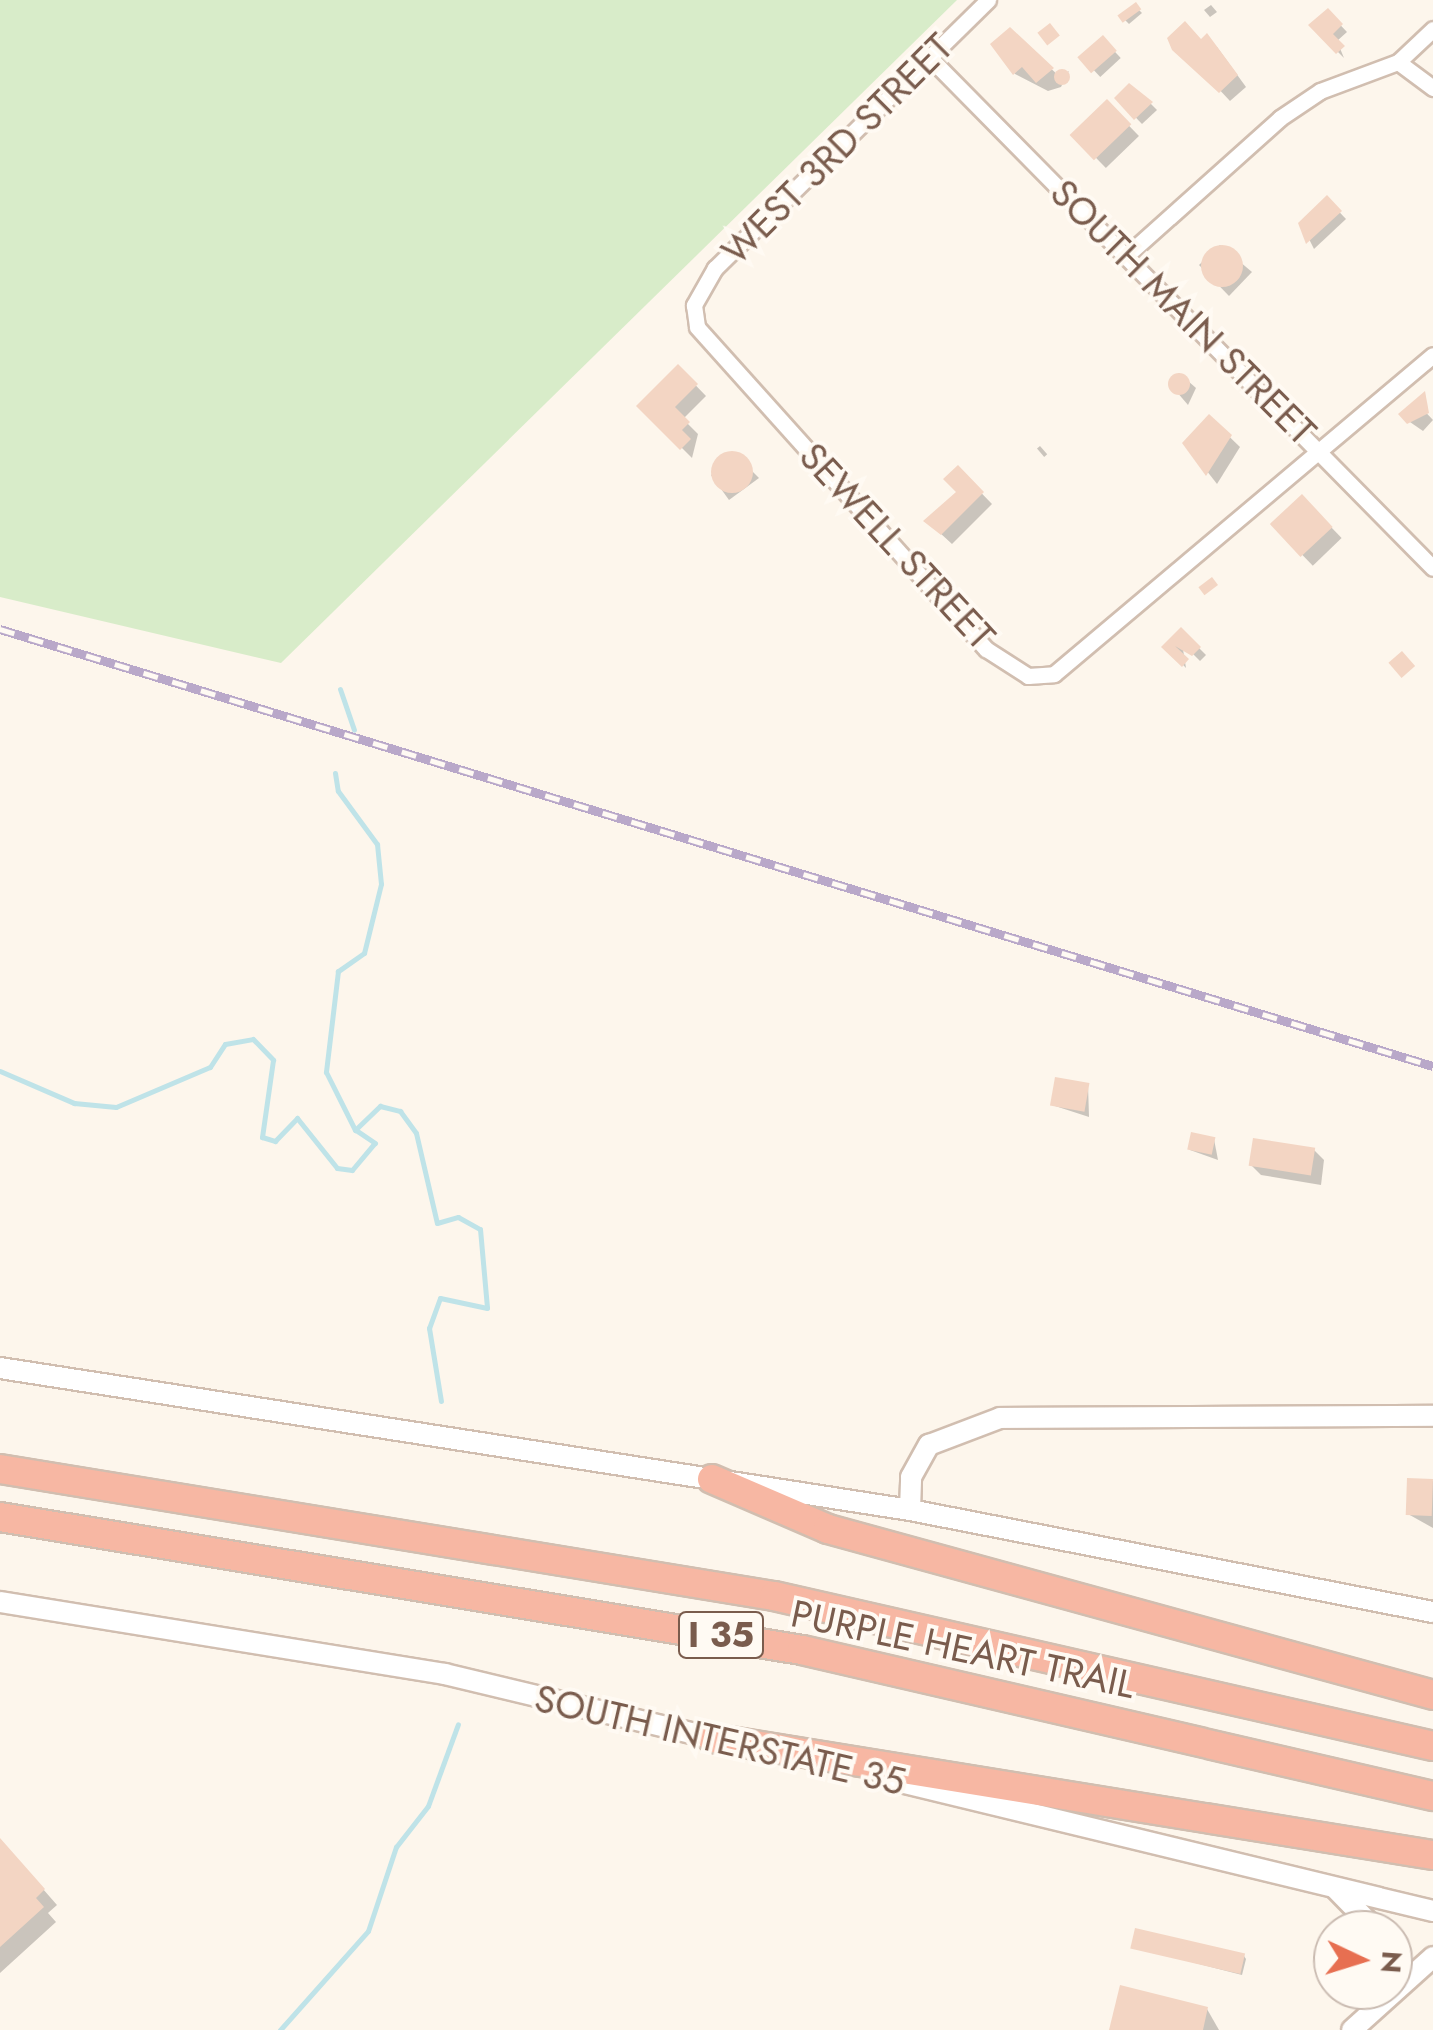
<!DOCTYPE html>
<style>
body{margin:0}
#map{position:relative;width:1433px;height:2030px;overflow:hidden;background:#fdf6ec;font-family:Jost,sans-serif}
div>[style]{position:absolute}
.green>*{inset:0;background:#d8ecc9}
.shadow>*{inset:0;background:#0003;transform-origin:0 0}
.stream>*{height:5px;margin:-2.5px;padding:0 2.5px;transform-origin:2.5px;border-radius:2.5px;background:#bfe3e8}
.building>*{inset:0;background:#f3d5c3;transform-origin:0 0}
.round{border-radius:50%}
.roads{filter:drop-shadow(2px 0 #d1beb0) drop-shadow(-2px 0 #d1beb0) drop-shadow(0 2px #d1beb0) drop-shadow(0 -2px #d1beb0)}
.street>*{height:15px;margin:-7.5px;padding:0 7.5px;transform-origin:7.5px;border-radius:7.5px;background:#fff}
.secondary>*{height:20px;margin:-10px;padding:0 10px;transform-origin:10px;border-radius:10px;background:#fff}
.highway>*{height:28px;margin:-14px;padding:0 14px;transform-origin:14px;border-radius:14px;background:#f7b7a3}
.rail>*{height:9px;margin-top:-4.5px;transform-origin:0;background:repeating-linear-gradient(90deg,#fffaf3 0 15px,#b9a8c9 0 30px);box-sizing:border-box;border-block:2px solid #b9a8c9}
span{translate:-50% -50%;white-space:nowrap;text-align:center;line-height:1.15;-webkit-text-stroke:8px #fffaf3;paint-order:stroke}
.shield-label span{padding:2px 8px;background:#fffaf3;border:2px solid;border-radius:8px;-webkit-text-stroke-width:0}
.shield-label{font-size:35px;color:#7a5c4d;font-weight:700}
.street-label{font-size:38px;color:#7a5c4d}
.north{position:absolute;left:1313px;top:1910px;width:100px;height:100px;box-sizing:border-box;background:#fffaf3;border:2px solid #cabbb1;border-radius:50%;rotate:94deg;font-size:28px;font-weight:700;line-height:40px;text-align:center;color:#7a5c4d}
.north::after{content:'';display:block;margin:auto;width:35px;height:45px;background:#e76f51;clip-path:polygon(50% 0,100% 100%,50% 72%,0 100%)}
</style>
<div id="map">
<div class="green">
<i style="clip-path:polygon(0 0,957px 0,281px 663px,0 597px)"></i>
</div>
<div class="shadow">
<i style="clip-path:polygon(1211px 5px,1217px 12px,1210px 17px,1204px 10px)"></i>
<i style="clip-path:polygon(1135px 6px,1142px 13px,1129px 24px,1123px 18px)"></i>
<i style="clip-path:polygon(1328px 12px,1347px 32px,1337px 41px,1344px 58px,1311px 25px)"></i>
<i style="clip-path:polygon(1010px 30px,1060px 77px,1069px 71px,1061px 87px,1048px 91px,1015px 74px,994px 44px)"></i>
<i style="clip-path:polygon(1171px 38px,1217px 47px,1246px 87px,1230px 101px)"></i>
<i style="left:1103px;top:39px;width:26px;height:28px;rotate:47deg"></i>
<i style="clip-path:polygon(1117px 98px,1151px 104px,1157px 110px,1142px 124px)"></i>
<i style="left:1107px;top:103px;width:46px;height:46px;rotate:46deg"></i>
<i style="clip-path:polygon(1327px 199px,1346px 219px,1314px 249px,1301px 223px)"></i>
<i style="clip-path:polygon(1220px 245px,1252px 272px,1229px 296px,1199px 265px)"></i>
<i style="clip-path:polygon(678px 367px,706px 396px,683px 419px,698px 434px,692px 458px,640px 406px)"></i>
<i style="clip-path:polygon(1179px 373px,1196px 388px,1188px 405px,1170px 384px)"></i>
<i style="clip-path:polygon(1416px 402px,1433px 420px,1423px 431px,1407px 420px)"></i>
<i style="clip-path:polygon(1209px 417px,1240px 447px,1217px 484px,1185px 443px)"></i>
<i style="left:1040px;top:446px;width:11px;height:4px;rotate:49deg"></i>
<i style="clip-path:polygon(736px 455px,759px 478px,729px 500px,711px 475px)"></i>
<i style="clip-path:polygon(958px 469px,992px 504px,952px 544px,927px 521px,960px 493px)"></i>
<i style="left:1302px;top:497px;width:57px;height:40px;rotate:46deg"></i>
<i style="clip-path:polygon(1181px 630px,1206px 655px,1200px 661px,1182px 643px,1186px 668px,1165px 646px)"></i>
<i style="clip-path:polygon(1088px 1085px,1089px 1117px,1052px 1105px)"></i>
<i style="clip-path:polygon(1214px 1139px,1218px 1160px,1190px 1150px)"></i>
<i style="clip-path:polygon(1314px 1150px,1324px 1160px,1321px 1185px,1261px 1175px,1251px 1165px)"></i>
<i style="clip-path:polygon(1409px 1481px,1433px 1481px,1433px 1528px,1408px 1514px)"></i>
<i style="clip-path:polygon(0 1840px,57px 1905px,48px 1913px,56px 1922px,0 1973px)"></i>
<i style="clip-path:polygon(1133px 1947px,1244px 1956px,1246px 1959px,1242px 1975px)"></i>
<i style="clip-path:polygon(1207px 2009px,1219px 2030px,1112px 2030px)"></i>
</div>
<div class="stream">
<i style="left:340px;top:689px;width:43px;rotate:71.1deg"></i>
<i style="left:335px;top:773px;width:18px;rotate:81deg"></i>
<i style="left:338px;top:791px;width:66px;rotate:53.7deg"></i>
<i style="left:377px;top:844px;width:40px;rotate:84.3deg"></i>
<i style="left:381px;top:884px;width:71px;rotate:103.8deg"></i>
<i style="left:364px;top:953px;width:32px;rotate:145deg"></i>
<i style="left:338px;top:971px;width:102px;rotate:96.8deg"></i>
<i style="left:326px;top:1072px;width:65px;rotate:63.4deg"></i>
<i style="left:355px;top:1130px;width:35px;rotate:-44deg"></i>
<i style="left:380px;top:1106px;width:21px;rotate:14deg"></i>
<i style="left:400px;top:1111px;width:27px;rotate:54deg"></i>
<i style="left:416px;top:1133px;width:92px;rotate:76.9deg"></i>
<i style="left:437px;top:1223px;width:22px;rotate:-16deg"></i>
<i style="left:458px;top:1217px;width:25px;rotate:29deg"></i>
<i style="left:480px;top:1229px;width:79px;rotate:84.9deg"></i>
<i style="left:487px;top:1308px;width:48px;rotate:-168deg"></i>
<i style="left:440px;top:1298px;width:32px;rotate:110deg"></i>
<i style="left:429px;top:1328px;width:74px;rotate:80.7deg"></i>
<i style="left:0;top:1071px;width:81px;rotate:23.4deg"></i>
<i style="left:74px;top:1103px;width:42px;rotate:5.4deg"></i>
<i style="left:116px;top:1107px;width:102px;rotate:-23.1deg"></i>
<i style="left:210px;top:1067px;width:27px;rotate:-57deg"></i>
<i style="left:225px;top:1044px;width:28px;rotate:-10deg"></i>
<i style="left:253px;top:1039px;width:29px;rotate:46deg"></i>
<i style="left:273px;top:1060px;width:78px;rotate:98.1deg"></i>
<i style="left:262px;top:1137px;width:14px;rotate:17deg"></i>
<i style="left:275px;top:1141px;width:32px;rotate:-46deg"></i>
<i style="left:297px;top:1118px;width:64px;rotate:51.3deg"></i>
<i style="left:337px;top:1168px;width:15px;rotate:8deg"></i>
<i style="left:352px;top:1170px;width:35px;rotate:-50deg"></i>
<i style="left:375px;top:1143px;width:23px;rotate:-146deg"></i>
<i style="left:280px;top:2030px;width:132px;rotate:-48.4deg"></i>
<i style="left:368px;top:1931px;width:89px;rotate:-71.6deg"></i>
<i style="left:396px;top:1847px;width:52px;rotate:-52deg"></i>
<i style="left:428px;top:1806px;width:87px;rotate:-69.9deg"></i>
</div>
<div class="building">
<i style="left:1136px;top:2px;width:9px;height:23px;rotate:54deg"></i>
<i style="clip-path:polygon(1328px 8px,1343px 24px,1333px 34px,1345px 46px,1336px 54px,1308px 25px)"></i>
<i style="clip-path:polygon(1185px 21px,1201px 39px,1207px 33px,1238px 75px,1219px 93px,1172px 50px,1167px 38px)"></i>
<i style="left:1050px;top:23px;width:16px;height:16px;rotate:52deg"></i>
<i style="clip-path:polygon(1010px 27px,1054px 68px,1036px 83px,1022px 67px,1013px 75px,990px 44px)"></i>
<i style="left:1103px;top:35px;width:21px;height:34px;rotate:49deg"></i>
<i class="round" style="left:1054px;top:69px;width:16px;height:16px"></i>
<i style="clip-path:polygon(1129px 83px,1153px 102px,1134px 120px,1114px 98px)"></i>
<i style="left:1107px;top:99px;width:35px;height:52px;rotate:46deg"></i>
<i style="clip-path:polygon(1327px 195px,1342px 211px,1306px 244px,1298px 223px)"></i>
<i class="round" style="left:1201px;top:245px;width:42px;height:42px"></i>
<i style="clip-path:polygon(678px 364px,698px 384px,675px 407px,690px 422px,682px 430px,691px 439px,680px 450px,636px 406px)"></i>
<i class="round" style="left:1168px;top:373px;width:22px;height:22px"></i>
<i style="clip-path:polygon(1425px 391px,1429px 413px,1407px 424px,1398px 414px)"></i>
<i style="clip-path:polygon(1209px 414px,1232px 435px,1206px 476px,1182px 443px)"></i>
<i class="round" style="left:711px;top:451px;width:42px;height:42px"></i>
<i style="clip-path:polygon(958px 465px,984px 492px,941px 535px,923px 521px,956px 492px,943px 479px)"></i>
<i style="left:1302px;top:494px;width:45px;height:44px;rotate:47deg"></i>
<i style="left:1212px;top:577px;width:10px;height:17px;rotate:53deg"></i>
<i style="clip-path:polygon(1181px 627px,1201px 647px,1192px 656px,1175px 646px,1189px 659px,1182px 667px,1161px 647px)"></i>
<i style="left:1402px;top:651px;width:20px;height:18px;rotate:49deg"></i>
<i style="left:1055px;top:1077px;width:35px;height:29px;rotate:10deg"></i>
<i style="left:1191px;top:1132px;width:25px;height:18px;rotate:12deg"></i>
<i style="left:1253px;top:1138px;width:63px;height:28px;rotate:9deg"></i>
<i style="left:1407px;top:1478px;width:26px;height:37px;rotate:2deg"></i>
<i style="clip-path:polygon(0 1838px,45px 1889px,36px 1898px,44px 1907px,0 1947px)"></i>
<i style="left:1135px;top:1928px;width:113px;height:21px;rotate:13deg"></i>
<i style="clip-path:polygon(1120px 1985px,1208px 2007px,1203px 2030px,1109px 2030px)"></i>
</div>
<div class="roads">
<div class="street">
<i style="left:988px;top:0;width:383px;rotate:135.5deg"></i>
<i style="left:715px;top:268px;width:43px;rotate:119.6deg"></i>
<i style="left:694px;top:305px;width:22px;rotate:82deg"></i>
<i style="left:697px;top:327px;width:433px;rotate:48.1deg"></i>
<i style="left:986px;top:649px;width:50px;rotate:32.7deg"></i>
<i style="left:1028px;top:676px;width:26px;rotate:-4deg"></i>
<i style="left:1054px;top:674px;width:495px;rotate:-40.1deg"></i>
<i style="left:930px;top:58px;width:716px;rotate:45.4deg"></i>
<i style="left:1398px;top:62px;width:44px;rotate:36.6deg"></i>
<i style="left:1127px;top:255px;width:205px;rotate:-41.8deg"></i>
<i style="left:1280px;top:118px;width:48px;rotate:-34deg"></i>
<i style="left:1320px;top:91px;width:83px;rotate:-20.4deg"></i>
<i style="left:1398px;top:62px;width:48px;rotate:-43.3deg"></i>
</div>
<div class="secondary">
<i style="left:0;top:1368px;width:921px;rotate:8.87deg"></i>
<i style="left:910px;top:1510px;width:533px;rotate:11.04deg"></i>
<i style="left:910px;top:1510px;width:33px;rotate:-88deg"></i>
<i style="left:911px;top:1477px;width:37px;rotate:-61deg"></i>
<i style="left:929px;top:1445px;width:76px;rotate:-20.8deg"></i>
<i style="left:1000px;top:1418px;width:433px;rotate:-0.3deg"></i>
<i style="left:0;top:1602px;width:451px;rotate:9.2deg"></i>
<i style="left:445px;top:1674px;width:287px;rotate:13.5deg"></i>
<i style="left:884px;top:1778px;width:565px;rotate:13.62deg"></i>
<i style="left:1336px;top:1889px;width:57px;rotate:45.7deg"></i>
<i style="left:1352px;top:2030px;width:109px;rotate:-42deg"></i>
</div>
<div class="highway">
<i style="left:0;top:1469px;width:784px;rotate:9.32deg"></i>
<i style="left:774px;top:1596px;width:676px;rotate:12.82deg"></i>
<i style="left:712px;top:1479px;width:126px;rotate:23.3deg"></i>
<i style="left:828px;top:1529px;width:627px;rotate:15.34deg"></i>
<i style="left:0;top:1517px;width:813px;rotate:9.42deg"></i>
<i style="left:802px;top:1650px;width:648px;rotate:13.03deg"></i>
<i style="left:712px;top:1738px;width:730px;rotate:9.22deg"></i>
</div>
</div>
<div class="rail">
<i style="left:0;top:629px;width:1498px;rotate:16.96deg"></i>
</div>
<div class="shield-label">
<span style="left:721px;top:1635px">I 35</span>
</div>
<div class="street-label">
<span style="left:837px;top:149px;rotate:-45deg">WEST 3RD STREET</span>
<span style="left:1183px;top:312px;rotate:45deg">SOUTH MAIN STREET</span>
<span style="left:897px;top:546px;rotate:47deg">SEWELL STREET</span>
<span style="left:963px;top:1649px;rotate:12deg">PURPLE HEART TRAIL</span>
<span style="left:720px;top:1740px;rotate:13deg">SOUTH INTERSTATE 35</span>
</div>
<div class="north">N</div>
</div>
